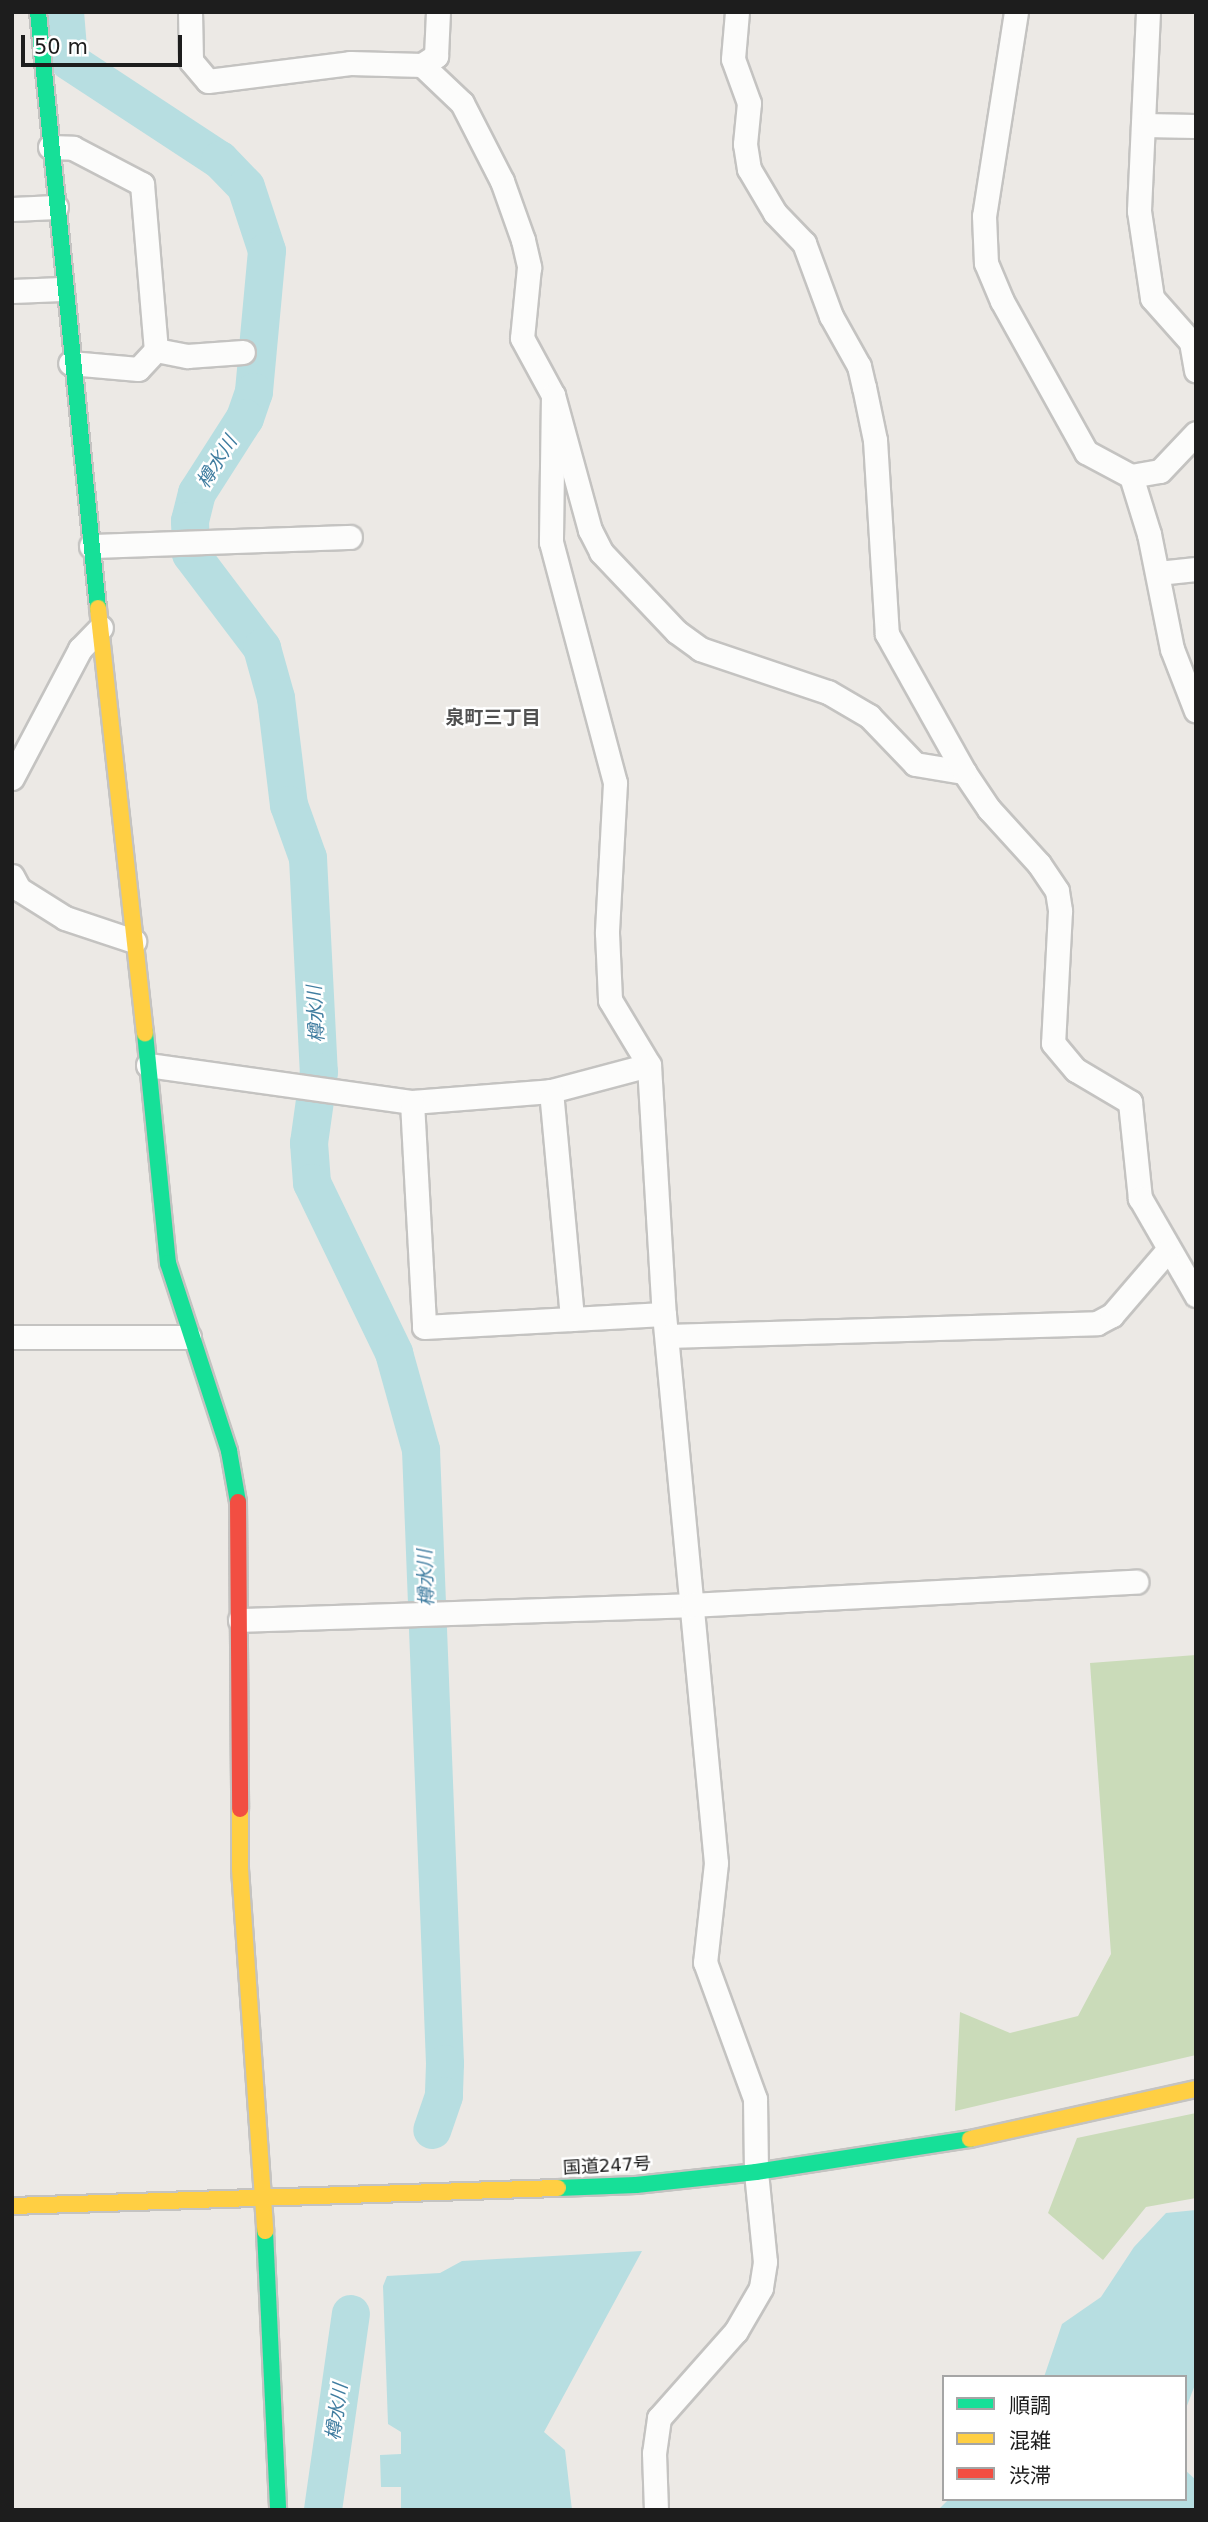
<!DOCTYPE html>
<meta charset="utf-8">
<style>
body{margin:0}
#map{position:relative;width:1208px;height:2522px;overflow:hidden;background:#ece9e5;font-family:"DejaVu Sans","Noto Sans JP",sans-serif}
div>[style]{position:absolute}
.forest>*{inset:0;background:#cadbb9}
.water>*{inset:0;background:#b7dee1}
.river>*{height:38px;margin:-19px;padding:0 19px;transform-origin:19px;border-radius:19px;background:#b7dee1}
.roads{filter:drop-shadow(2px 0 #c4c3c1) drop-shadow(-2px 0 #c4c3c1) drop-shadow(0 2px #c4c3c1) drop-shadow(0 -2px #c4c3c1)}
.street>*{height:23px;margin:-11.5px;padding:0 11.5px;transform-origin:11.5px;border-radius:11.5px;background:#fcfcfb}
.fast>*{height:16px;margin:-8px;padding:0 8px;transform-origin:8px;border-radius:8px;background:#16e098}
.slow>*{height:16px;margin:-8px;padding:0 8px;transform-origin:8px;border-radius:8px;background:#ffcf43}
.jam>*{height:16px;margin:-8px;padding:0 8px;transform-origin:8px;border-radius:8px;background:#f24e42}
span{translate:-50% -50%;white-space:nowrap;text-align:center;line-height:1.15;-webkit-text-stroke:5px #fff;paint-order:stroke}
.street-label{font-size:18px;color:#1d1d1d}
.water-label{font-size:19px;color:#407da0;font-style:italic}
.neighbourhood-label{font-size:19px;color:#505050;font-weight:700}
.frame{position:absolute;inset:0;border:14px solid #1d1d1d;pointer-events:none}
.legend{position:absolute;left:942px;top:2375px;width:245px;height:126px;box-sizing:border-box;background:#fff;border:2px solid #a5a5a5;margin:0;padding:9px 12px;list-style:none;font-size:21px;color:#1d1d1d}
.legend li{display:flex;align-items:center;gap:14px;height:35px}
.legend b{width:35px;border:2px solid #a5a5a5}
.scale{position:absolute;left:21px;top:35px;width:161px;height:32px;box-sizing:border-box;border:4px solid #1d1d1d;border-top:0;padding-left:9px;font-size:21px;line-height:24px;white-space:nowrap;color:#1d1d1d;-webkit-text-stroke:5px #fff;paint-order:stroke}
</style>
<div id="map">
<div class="forest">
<i style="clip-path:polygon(1196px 1655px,1196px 2055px,955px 2111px,960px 2012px,1010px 2033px,1078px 2016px,1111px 1954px,1090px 1663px)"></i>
<i style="clip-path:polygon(1196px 2113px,1196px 2198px,1146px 2207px,1103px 2260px,1048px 2213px,1077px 2138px)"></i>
</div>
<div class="water">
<i style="clip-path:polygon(1196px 2210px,1196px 2382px,1185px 2411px,1185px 2377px,1044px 2377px,1062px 2324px,1101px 2297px,1134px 2247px,1166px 2213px)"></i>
<i style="clip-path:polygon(642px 2251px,544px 2432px,565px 2450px,572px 2510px,401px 2510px,401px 2487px,381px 2487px,380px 2455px,401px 2454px,401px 2432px,388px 2424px,383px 2286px,387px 2276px,440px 2273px,462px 2261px)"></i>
<i style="clip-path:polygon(1185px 2470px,1196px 2480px,1196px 2510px,938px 2510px,949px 2499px,1185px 2499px)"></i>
</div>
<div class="river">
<i style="left:65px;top:12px;width:49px;rotate:85.3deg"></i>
<i style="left:69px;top:61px;width:181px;rotate:33.3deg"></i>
<i style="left:220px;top:160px;width:37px;rotate:46deg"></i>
<i style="left:246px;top:187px;width:67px;rotate:71.8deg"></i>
<i style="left:267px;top:251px;width:142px;rotate:95.3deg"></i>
<i style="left:254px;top:392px;width:28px;rotate:109deg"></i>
<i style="left:245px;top:418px;width:89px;rotate:122.6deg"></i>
<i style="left:197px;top:493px;width:29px;rotate:104deg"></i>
<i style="left:190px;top:521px;width:33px;rotate:88deg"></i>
<i style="left:191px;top:554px;width:118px;rotate:52.9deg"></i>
<i style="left:262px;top:648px;width:52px;rotate:74.4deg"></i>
<i style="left:276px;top:698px;width:108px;rotate:83.1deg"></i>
<i style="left:289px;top:805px;width:56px;rotate:70.3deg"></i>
<i style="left:308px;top:858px;width:214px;rotate:87.1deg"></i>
<i style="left:319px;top:1072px;width:72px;rotate:98deg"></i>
<i style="left:309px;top:1143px;width:40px;rotate:85.7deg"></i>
<i style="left:312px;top:1183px;width:189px;rotate:64.2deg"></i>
<i style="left:394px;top:1353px;width:101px;rotate:74.4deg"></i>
<i style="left:421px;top:1450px;width:614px;rotate:87.76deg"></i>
<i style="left:445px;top:2064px;width:32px;rotate:92deg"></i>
<i style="left:444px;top:2096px;width:36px;rotate:109deg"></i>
<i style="left:323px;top:2510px;width:198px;rotate:-81.9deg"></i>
</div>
<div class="roads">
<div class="street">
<i style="left:190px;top:12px;width:49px;rotate:88.8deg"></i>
<i style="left:191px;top:61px;width:26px;rotate:50deg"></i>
<i style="left:208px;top:81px;width:143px;rotate:-7.2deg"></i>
<i style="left:350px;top:63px;width:72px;rotate:1.6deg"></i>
<i style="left:422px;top:65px;width:55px;rotate:43.5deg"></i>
<i style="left:462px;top:103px;width:88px;rotate:62.9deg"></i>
<i style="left:502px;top:181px;width:63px;rotate:70.4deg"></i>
<i style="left:523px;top:240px;width:28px;rotate:77deg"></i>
<i style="left:529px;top:267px;width:71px;rotate:95.6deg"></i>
<i style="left:522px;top:338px;width:65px;rotate:61.5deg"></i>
<i style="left:553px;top:395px;width:140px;rotate:74.7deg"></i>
<i style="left:590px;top:530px;width:25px;rotate:63deg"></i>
<i style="left:601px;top:552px;width:110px;rotate:46.5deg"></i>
<i style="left:677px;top:632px;width:29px;rotate:36deg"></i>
<i style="left:700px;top:649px;width:135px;rotate:18.6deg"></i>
<i style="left:828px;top:692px;width:48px;rotate:30.3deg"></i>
<i style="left:869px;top:716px;width:66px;rotate:46.2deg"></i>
<i style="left:915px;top:764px;width:50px;rotate:9.3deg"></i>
<i style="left:964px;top:772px;width:45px;rotate:56deg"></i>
<i style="left:989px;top:809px;width:74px;rotate:47.7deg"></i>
<i style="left:1039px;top:864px;width:32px;rotate:56deg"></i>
<i style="left:1057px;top:891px;width:20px;rotate:81deg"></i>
<i style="left:1060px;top:911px;width:132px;rotate:93deg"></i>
<i style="left:1053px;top:1043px;width:35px;rotate:50deg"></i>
<i style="left:1076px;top:1070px;width:63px;rotate:30.7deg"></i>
<i style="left:1130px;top:1102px;width:97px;rotate:84.1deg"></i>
<i style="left:1140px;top:1198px;width:112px;rotate:60deg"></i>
<i style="left:737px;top:12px;width:47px;rotate:94.9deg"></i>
<i style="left:733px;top:59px;width:47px;rotate:70deg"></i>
<i style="left:749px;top:103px;width:41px;rotate:95.6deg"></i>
<i style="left:745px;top:144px;width:25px;rotate:81deg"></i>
<i style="left:749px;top:169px;width:51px;rotate:59.4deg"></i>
<i style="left:775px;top:213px;width:42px;rotate:46deg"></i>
<i style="left:804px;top:243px;width:78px;rotate:69.7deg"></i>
<i style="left:831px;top:316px;width:57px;rotate:60.8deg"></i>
<i style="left:859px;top:366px;width:22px;rotate:77deg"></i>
<i style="left:864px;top:387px;width:54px;rotate:78.3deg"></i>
<i style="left:875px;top:440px;width:194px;rotate:86.5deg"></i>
<i style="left:887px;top:634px;width:158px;rotate:60.8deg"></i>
<i style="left:1016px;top:12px;width:206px;rotate:98.9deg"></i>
<i style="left:984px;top:216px;width:47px;rotate:87.6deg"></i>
<i style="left:986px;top:263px;width:41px;rotate:67.2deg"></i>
<i style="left:1002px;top:301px;width:173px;rotate:60.9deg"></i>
<i style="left:1086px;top:452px;width:51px;rotate:28.1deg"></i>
<i style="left:1131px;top:476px;width:29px;rotate:-10deg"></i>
<i style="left:1160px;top:471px;width:52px;rotate:-46.5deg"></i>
<i style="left:1148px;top:12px;width:199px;rotate:92.6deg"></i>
<i style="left:1139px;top:211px;width:88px;rotate:81.5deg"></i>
<i style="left:1152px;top:298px;width:59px;rotate:48.4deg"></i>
<i style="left:1191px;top:342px;width:29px;rotate:80deg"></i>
<i style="left:422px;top:65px;width:17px;rotate:-33deg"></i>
<i style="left:436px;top:56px;width:44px;rotate:-87.4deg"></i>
<i style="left:1143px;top:125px;width:53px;rotate:1.1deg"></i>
<i style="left:50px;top:147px;width:23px;rotate:2deg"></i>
<i style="left:73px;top:148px;width:78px;rotate:27.6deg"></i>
<i style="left:142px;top:184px;width:167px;rotate:85.2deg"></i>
<i style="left:156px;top:350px;width:26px;rotate:133deg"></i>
<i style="left:138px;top:369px;width:68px;rotate:-175deg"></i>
<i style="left:12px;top:209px;width:44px;rotate:-2.6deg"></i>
<i style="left:12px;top:291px;width:50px;rotate:-2.3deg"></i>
<i style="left:156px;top:350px;width:32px;rotate:11deg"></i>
<i style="left:187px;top:356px;width:56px;rotate:-4.1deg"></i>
<i style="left:553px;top:395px;width:147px;rotate:90.8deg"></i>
<i style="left:551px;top:542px;width:249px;rotate:75.1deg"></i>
<i style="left:615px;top:783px;width:150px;rotate:93.1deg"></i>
<i style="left:607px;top:933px;width:67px;rotate:87.4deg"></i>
<i style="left:610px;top:1000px;width:76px;rotate:59deg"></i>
<i style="left:649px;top:1065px;width:249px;rotate:86.6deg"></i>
<i style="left:664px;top:1314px;width:551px;rotate:84.59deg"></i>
<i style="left:716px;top:1863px;width:100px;rotate:96.3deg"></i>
<i style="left:705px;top:1962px;width:146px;rotate:69.9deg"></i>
<i style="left:755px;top:2099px;width:73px;rotate:89.2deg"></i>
<i style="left:756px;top:2172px;width:90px;rotate:84.3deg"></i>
<i style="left:765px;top:2262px;width:26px;rotate:99deg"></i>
<i style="left:761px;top:2288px;width:50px;rotate:120.2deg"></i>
<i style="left:736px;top:2331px;width:116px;rotate:131.5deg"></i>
<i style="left:659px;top:2418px;width:35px;rotate:98deg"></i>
<i style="left:654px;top:2453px;width:57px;rotate:88deg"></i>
<i style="left:1131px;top:476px;width:61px;rotate:72.8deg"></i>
<i style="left:1149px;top:534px;width:117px;rotate:78.7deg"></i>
<i style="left:1172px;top:649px;width:66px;rotate:68.8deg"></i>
<i style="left:91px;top:546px;width:259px;rotate:-2deg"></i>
<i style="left:1158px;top:573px;width:38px;rotate:-6deg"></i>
<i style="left:12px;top:778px;width:146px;rotate:-62.2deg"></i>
<i style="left:80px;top:649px;width:30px;rotate:-46deg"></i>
<i style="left:12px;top:876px;width:15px;rotate:62deg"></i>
<i style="left:19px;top:889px;width:54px;rotate:32.2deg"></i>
<i style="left:65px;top:918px;width:73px;rotate:18.4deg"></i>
<i style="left:148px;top:1065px;width:267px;rotate:8deg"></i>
<i style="left:412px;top:1102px;width:139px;rotate:-4.5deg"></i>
<i style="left:551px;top:1091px;width:101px;rotate:-14.9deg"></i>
<i style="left:551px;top:1091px;width:229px;rotate:84.7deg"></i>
<i style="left:412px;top:1102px;width:225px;rotate:86.9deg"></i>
<i style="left:424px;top:1327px;width:240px;rotate:-3.1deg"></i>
<i style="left:667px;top:1336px;width:430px;rotate:-1.7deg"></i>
<i style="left:1097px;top:1323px;width:17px;rotate:-28deg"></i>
<i style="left:1112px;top:1315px;width:84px;rotate:-49.3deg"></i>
<i style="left:12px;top:1337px;width:177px"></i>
<i style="left:240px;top:1620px;width:452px;rotate:-1.9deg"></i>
<i style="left:692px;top:1605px;width:445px;rotate:-3deg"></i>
</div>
<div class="fast">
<i style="left:38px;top:12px;width:599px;rotate:84.25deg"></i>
<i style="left:145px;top:1033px;width:231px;rotate:84.3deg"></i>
<i style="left:168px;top:1263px;width:198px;rotate:72deg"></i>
<i style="left:229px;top:1451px;width:52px;rotate:80deg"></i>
<i style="left:558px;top:2188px;width:78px;rotate:-2.2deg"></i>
<i style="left:636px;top:2185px;width:121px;rotate:-6.2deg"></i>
<i style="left:756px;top:2172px;width:217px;rotate:-8.8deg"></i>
<i style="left:265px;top:2231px;width:279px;rotate:87.3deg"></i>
</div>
<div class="slow">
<i style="left:98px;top:608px;width:428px;rotate:83.7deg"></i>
<i style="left:240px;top:1809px;width:60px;rotate:90deg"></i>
<i style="left:240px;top:1869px;width:363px;rotate:86deg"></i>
<i style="left:970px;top:2139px;width:231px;rotate:-12.5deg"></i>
<i style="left:12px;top:2206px;width:546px;rotate:-1.89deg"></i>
</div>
<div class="jam">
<i style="left:238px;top:1502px;width:307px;rotate:89.6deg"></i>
</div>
</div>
<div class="street-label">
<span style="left:607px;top:2166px;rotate:-3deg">国道247号</span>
</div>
<div class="water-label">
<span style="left:217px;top:462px;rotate:-58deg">樽水川</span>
<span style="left:316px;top:1014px;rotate:-93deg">樽水川</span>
<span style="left:426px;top:1578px;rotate:-92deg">樽水川</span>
<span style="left:337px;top:2412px;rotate:-82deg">樽水川</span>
</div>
<div class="neighbourhood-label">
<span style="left:493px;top:718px">泉町三丁目</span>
</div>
<div class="frame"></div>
<ul class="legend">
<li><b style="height:9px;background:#16e098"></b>順調</li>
<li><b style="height:9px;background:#ffcf43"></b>混雑</li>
<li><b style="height:9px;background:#f24e42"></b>渋滞</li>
</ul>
<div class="scale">50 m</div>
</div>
